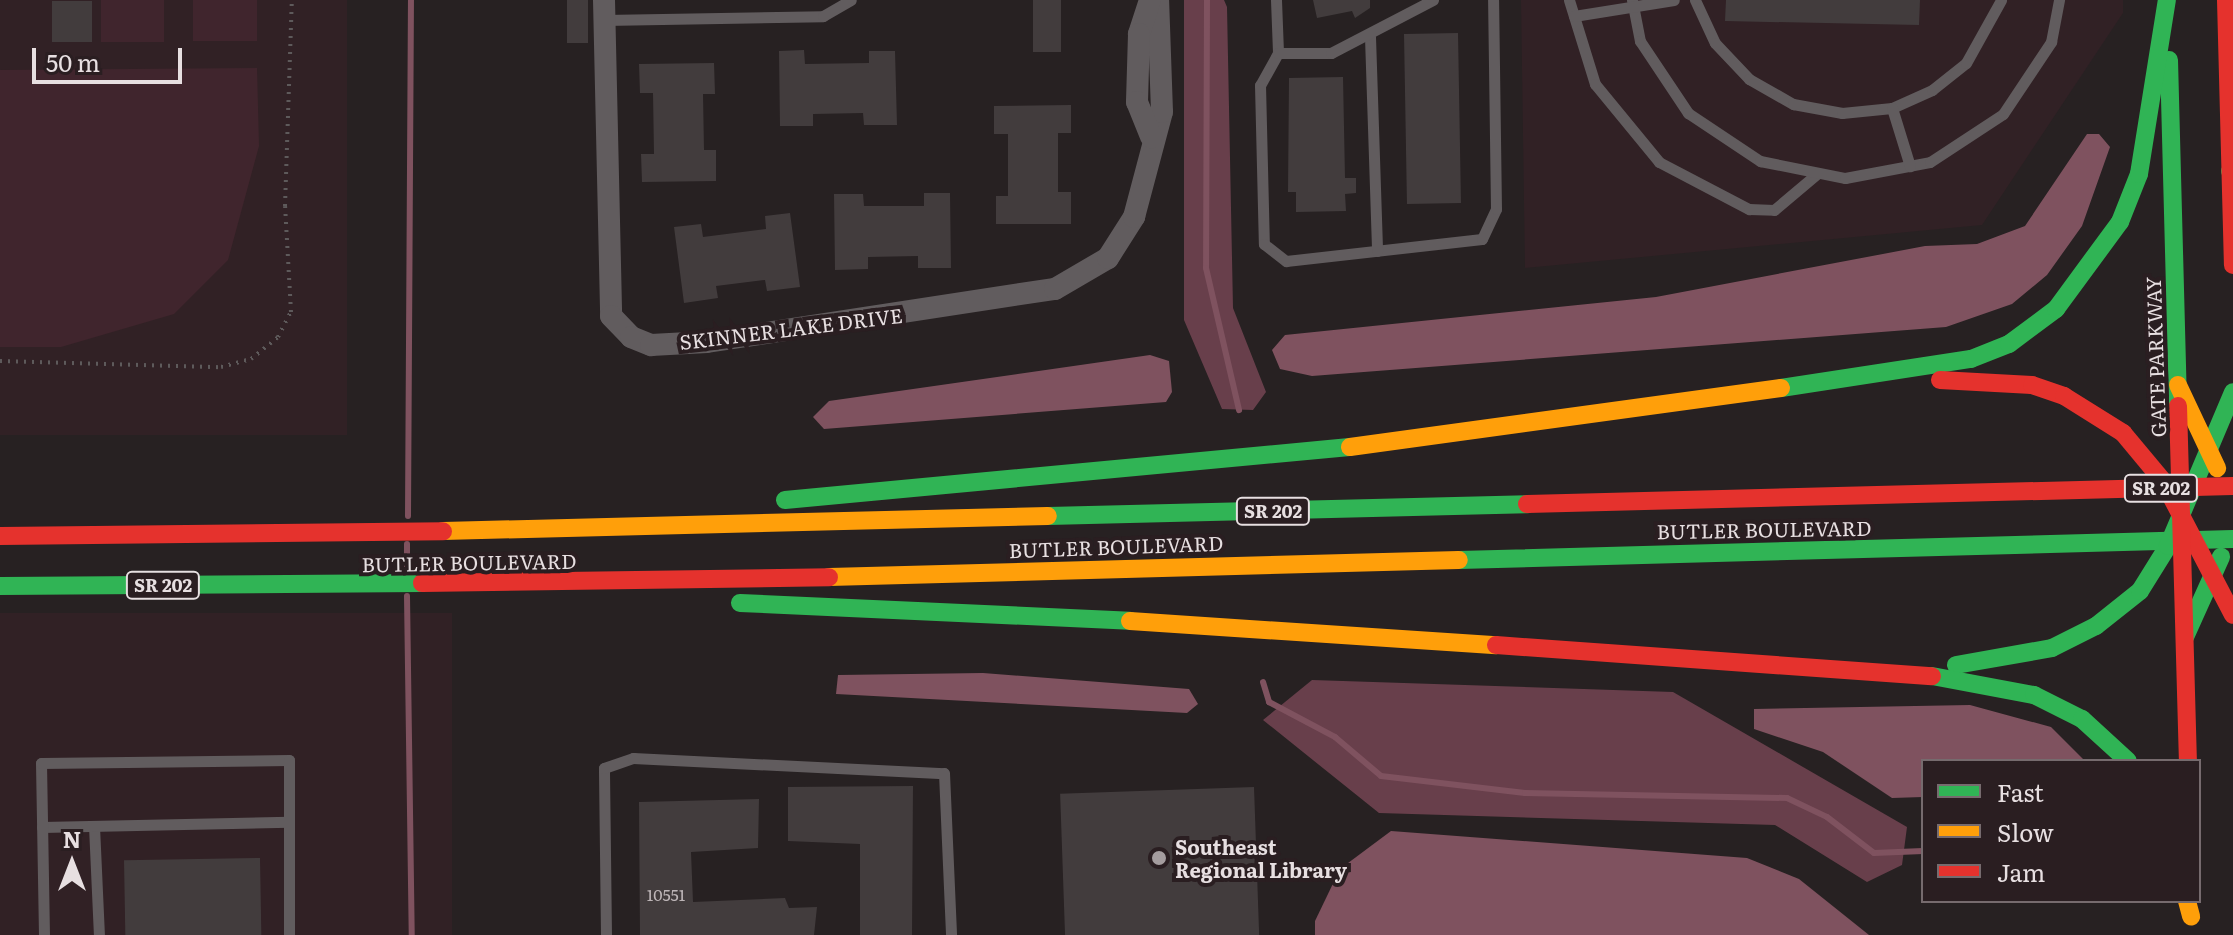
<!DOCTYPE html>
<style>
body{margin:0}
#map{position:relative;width:2233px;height:935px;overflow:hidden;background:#272122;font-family:Literata,serif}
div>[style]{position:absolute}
.built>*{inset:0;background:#312125;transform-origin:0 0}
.green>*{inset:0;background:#40252d;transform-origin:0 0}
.forest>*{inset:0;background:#683f4b}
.water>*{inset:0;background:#7f525f}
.stream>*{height:6px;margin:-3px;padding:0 3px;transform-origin:3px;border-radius:3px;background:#7f525f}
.building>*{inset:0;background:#423c3d;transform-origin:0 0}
.path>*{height:4px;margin-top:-2px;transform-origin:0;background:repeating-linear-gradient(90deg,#5e5a5b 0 2px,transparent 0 8px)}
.lane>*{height:11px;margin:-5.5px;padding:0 5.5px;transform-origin:5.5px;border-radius:5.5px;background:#615c5e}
.street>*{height:22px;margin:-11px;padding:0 11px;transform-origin:11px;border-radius:11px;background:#615c5e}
.fast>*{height:18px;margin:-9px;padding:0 9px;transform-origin:9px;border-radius:9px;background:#30b455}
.slow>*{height:18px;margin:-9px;padding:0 9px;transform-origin:9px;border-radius:9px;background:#ff9f0a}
.jam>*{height:18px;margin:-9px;padding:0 9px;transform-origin:9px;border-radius:9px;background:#e5322d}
.dots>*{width:22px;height:22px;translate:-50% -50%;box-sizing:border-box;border:4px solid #2a1e21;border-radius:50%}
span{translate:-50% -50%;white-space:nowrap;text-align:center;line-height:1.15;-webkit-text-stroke:8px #2a1e21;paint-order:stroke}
.number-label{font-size:16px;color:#beb6b8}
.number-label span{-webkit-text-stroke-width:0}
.shield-label span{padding:2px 6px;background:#2a1e21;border:2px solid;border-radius:6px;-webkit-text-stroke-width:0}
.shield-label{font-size:18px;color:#e7dfe1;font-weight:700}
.street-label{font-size:20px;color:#e7dfe1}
.poi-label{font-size:20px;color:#e7dfe1;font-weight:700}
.left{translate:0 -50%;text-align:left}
.legend{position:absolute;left:1921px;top:759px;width:280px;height:144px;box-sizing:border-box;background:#2a1e21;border:2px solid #766b6e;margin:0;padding:10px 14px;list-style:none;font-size:24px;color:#e7dfe1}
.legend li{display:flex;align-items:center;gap:16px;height:40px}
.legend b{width:40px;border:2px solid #766b6e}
.north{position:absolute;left:32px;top:823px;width:80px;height:80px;-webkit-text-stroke:6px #2a1e21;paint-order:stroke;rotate:0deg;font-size:22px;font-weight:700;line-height:32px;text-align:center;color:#e7dfe1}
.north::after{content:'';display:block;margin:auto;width:28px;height:36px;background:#e7dfe1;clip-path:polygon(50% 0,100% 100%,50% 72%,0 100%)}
.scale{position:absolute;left:32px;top:48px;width:150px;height:36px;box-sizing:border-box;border:4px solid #e7dfe1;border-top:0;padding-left:10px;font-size:24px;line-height:28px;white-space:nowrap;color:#e7dfe1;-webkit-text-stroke:6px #2a1e21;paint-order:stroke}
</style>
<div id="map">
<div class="built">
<i style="left:0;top:0;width:347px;height:435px"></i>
<i style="clip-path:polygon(1521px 0,2123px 0,2123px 13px,1982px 225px,1525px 268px)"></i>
<i style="left:452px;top:613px;width:322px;height:452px;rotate:90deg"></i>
</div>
<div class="green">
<i style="left:101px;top:0;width:63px;height:42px"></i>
<i style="left:193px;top:0;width:64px;height:41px"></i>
<i style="clip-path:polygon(257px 68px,259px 146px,228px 260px,174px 314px,61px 347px,0 347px,0 70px)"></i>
</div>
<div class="forest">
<i style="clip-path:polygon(1184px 0,1224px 0,1227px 7px,1233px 308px,1266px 392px,1253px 410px,1222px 409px,1184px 320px)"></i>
<i style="clip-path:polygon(1312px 680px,1673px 692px,1907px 827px,1902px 865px,1867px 882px,1775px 825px,1379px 813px,1263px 720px)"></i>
</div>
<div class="water">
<i style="clip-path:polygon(2087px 134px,2099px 134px,2110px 147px,2082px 226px,2047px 275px,2012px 304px,1946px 327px,1312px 376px,1280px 369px,1272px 350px,1285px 335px,1656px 297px,1925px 246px,1977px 244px,2025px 226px)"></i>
<i style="clip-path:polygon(1150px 355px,1169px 361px,1172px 392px,1166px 402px,824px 429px,813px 417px,829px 401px)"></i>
<i style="clip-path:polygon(983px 673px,1189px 689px,1198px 704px,1187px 713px,836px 694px,838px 675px)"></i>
<i style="clip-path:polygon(1970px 705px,2051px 727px,2085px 761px,1923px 761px,1923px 797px,1892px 798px,1823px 752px,1754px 729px,1754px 709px)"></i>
<i style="clip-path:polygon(1391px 831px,1747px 858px,1799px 879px,1869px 935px,1315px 935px,1315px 921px,1340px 869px)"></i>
</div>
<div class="stream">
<i style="left:1207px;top:0;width:268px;rotate:90.2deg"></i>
<i style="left:1206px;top:268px;width:146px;rotate:76.9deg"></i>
<i style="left:408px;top:516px;width:516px;rotate:-89.67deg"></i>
<i style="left:407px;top:568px;width:24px;rotate:-90deg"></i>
<i style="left:407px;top:596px;width:339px;rotate:89.2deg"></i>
<i style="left:1263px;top:682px;width:21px;rotate:73deg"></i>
<i style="left:1269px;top:702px;width:75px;rotate:27.9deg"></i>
<i style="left:1335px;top:737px;width:60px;rotate:40.3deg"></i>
<i style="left:1381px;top:776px;width:145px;rotate:6.7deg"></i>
<i style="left:1525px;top:793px;width:262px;rotate:1.1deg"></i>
<i style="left:1787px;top:798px;width:44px;rotate:25.4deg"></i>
<i style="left:1827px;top:817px;width:59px;rotate:37.5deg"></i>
<i style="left:1874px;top:853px;width:49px;rotate:-2.3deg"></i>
</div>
<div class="building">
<i style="left:567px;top:0;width:21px;height:43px"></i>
<i style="left:1033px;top:0;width:28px;height:52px"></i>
<i style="clip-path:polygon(1313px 0,1370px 0,1370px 8px,1355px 18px,1352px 11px,1317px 18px)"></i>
<i style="clip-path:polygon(1726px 0,1920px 0,1919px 25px,1725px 21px)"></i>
<i style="left:52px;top:1px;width:40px;height:41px"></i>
<i style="left:1458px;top:33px;width:170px;height:54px;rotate:89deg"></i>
<i style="clip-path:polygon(804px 50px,805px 64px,869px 63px,869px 51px,895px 51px,897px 125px,864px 125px,863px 113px,813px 114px,813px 126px,780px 126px,779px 51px)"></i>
<i style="clip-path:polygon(714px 63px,715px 94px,703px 94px,704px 150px,716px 150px,716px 181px,642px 182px,641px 154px,654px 154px,653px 93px,640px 93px,639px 64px)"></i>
<i style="clip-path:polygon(1343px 77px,1345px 178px,1356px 178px,1356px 193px,1345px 194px,1346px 211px,1296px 212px,1296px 192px,1288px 192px,1289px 78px)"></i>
<i style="clip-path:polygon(1071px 105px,1071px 133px,1058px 133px,1058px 192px,1071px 192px,1071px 224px,996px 224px,996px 196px,1008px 196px,1008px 134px,994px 134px,994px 106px)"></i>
<i style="clip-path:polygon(924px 193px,950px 193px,951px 268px,918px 268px,918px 256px,868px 257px,868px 269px,835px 270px,834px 194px,863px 194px,864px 206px,924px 206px)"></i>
<i style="clip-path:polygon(790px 213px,800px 287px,767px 291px,765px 280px,716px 286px,718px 298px,684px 303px,674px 227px,701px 224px,703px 237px,766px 229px,765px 216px)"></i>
<i style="clip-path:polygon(913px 786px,912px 935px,860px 935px,860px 844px,788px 841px,788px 787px)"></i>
<i style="left:1254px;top:787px;width:148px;height:194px;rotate:88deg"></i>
<i style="clip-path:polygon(759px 799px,758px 848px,691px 852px,693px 902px,785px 898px,789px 908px,817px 907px,814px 935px,640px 935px,639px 802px)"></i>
<i style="left:260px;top:858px;width:77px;height:136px;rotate:89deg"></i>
</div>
<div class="path">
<i style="left:0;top:361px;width:221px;rotate:1.6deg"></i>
<i style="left:221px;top:367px;width:31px;rotate:-15deg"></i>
<i style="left:251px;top:359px;width:35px;rotate:-39deg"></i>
<i style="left:278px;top:337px;width:28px;rotate:-63deg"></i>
<i style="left:291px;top:312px;width:106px;rotate:-93.2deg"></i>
<i style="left:285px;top:206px;width:206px;rotate:-88.1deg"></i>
</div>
<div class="lane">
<i style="left:1276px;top:0;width:53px;rotate:87.8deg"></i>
<i style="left:1278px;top:53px;width:37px;rotate:119deg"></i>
<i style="left:1260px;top:85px;width:159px;rotate:88.6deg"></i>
<i style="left:1264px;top:244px;width:28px;rotate:38deg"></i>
<i style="left:1286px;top:261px;width:197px;rotate:-6.4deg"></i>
<i style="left:1482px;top:239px;width:33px;rotate:-65deg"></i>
<i style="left:1496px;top:209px;width:209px;rotate:-90.8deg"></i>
<i style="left:1569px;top:0;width:88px;rotate:72.8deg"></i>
<i style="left:1595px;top:84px;width:101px;rotate:50.6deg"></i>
<i style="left:1659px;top:162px;width:102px;rotate:27.6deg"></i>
<i style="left:1749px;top:209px;width:25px;rotate:2deg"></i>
<i style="left:1774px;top:210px;width:57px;rotate:-40.1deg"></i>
<i style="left:1632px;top:0;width:42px;rotate:79deg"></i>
<i style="left:1640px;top:41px;width:87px;rotate:56.3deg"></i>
<i style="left:1688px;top:113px;width:87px;rotate:33.7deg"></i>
<i style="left:1760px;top:161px;width:87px;rotate:11.3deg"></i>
<i style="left:1845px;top:178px;width:86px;rotate:-10.7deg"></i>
<i style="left:1930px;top:162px;width:87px;rotate:-33.3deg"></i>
<i style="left:2003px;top:114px;width:87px;rotate:-56.3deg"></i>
<i style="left:2051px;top:42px;width:43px;rotate:-79.2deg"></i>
<i style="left:1695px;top:0;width:47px;rotate:65.1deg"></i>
<i style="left:1715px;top:43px;width:50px;rotate:46.6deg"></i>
<i style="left:1749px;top:79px;width:51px;rotate:29.6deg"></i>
<i style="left:1793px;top:104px;width:50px;rotate:10.4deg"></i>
<i style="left:1842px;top:113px;width:50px;rotate:-5.7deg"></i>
<i style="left:1892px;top:108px;width:44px;rotate:-24.2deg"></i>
<i style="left:1932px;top:90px;width:43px;rotate:-38.5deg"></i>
<i style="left:1966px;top:63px;width:72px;rotate:-60.9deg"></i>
<i style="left:1574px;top:16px;width:101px;rotate:-9.1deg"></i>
<i style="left:604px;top:20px;width:219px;rotate:-1deg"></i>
<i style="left:823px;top:16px;width:32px;rotate:-30deg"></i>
<i style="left:1370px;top:37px;width:214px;rotate:88.1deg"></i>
<i style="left:1278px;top:53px;width:53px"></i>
<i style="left:1331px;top:53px;width:115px;rotate:-27.5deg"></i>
<i style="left:1892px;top:108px;width:61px;rotate:72.8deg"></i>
<i style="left:94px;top:826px;width:109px;rotate:87.4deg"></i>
<i style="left:42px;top:827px;width:247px;rotate:-1.2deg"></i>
<i style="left:44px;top:935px;width:172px;rotate:-91deg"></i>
<i style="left:41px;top:763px;width:248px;rotate:-0.7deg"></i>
<i style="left:289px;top:760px;width:175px;rotate:90deg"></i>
<i style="left:606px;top:935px;width:167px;rotate:-90.7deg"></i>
<i style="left:604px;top:768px;width:31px;rotate:-19deg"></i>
<i style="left:633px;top:758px;width:311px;rotate:2.8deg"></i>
<i style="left:944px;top:773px;width:162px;rotate:87.5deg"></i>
</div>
<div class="street">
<i style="left:604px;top:0;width:316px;rotate:88.7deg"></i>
<i style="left:611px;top:316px;width:29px;rotate:46deg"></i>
<i style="left:631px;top:337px;width:22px;rotate:22deg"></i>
<i style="left:651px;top:345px;width:56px;rotate:-3.1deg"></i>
<i style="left:707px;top:342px;width:352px;rotate:-8.7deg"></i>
<i style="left:1055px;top:289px;width:61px;rotate:-30.3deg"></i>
<i style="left:1108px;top:258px;width:49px;rotate:-57.6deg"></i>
<i style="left:1134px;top:217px;width:109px;rotate:-75.1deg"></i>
<i style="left:1162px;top:112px;width:112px;rotate:-92deg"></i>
<i style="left:1150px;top:0;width:36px;rotate:108deg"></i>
<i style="left:1139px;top:34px;width:68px;rotate:91.7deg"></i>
<i style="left:1137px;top:102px;width:38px;rotate:68deg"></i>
</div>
<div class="fast">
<i style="left:2169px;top:60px;width:346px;rotate:88.5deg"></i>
<i style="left:2230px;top:171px;width:7px;rotate:63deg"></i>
<i style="left:1781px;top:388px;width:192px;rotate:-8.7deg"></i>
<i style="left:1971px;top:359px;width:41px;rotate:-21.5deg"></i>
<i style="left:2009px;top:344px;width:59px;rotate:-36.7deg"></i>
<i style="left:2056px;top:309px;width:108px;rotate:-53.7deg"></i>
<i style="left:2120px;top:222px;width:52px;rotate:-68.4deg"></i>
<i style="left:2139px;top:174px;width:176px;rotate:-80.9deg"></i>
<i style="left:785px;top:500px;width:567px;rotate:-5.36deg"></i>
<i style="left:1048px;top:516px;width:479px;rotate:-1.4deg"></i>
<i style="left:1459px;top:560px;width:774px;rotate:-1.55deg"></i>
<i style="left:0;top:586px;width:422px;rotate:-0.4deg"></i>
<i style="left:740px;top:603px;width:390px;rotate:2.6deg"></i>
<i style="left:2185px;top:637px;width:88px;rotate:-65.8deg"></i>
<i style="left:1956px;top:665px;width:97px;rotate:-10deg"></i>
<i style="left:2052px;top:648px;width:49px;rotate:-26.6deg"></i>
<i style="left:2096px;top:626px;width:56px;rotate:-38.5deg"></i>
<i style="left:2140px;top:591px;width:53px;rotate:-58.1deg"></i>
<i style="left:2168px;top:546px;width:167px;rotate:-67.1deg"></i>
<i style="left:1932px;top:676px;width:104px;rotate:10.6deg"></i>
<i style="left:2034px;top:695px;width:54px;rotate:26.6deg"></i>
<i style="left:2082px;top:719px;width:62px;rotate:42.4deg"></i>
</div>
<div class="slow">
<i style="left:2178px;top:385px;width:92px;rotate:64.8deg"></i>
<i style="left:1350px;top:447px;width:435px;rotate:-7.8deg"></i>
<i style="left:443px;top:531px;width:605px;rotate:-1.42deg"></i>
<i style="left:829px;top:577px;width:630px;rotate:-1.55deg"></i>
<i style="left:1130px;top:621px;width:367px;rotate:3.8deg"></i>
<i style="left:2187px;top:901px;width:16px;rotate:75deg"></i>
</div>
<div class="jam">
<i style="left:2226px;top:0;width:265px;rotate:88.5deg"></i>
<i style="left:1940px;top:380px;width:92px;rotate:3.1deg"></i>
<i style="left:2032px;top:385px;width:34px;rotate:19deg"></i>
<i style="left:2064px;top:396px;width:70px;rotate:32.1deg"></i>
<i style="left:2123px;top:433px;width:62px;rotate:50.2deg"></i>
<i style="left:2163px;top:481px;width:151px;rotate:62.4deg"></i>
<i style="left:2178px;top:406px;width:355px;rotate:88.4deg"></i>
<i style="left:1527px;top:504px;width:706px;rotate:-1.46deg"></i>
<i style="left:0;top:536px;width:443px;rotate:-0.6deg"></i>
<i style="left:422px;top:583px;width:407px;rotate:-0.8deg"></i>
<i style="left:1496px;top:645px;width:437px;rotate:4.1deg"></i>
</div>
<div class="dots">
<i style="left:1159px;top:858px;background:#a49c9e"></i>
</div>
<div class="number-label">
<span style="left:666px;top:894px">10551</span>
</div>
<div class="shield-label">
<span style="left:2161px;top:488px">SR 202</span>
<span style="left:1273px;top:511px">SR 202</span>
<span style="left:163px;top:585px">SR 202</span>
</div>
<div class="street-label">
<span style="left:791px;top:328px;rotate:-7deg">SKINNER LAKE DRIVE</span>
<span style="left:2155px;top:357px;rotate:-92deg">GATE PARKWAY</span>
<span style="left:1764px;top:529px;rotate:-1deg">BUTLER BOULEVARD</span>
<span style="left:1116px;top:546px;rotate:-2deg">BUTLER BOULEVARD</span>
<span style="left:469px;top:562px;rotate:-1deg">BUTLER BOULEVARD</span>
</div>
<div class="poi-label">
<span class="left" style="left:1175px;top:858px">Southeast<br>Regional Library</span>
</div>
<ul class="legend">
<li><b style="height:10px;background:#30b455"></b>Fast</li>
<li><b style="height:10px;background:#ff9f0a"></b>Slow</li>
<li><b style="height:10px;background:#e5322d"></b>Jam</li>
</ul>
<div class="north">N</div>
<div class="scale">50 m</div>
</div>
